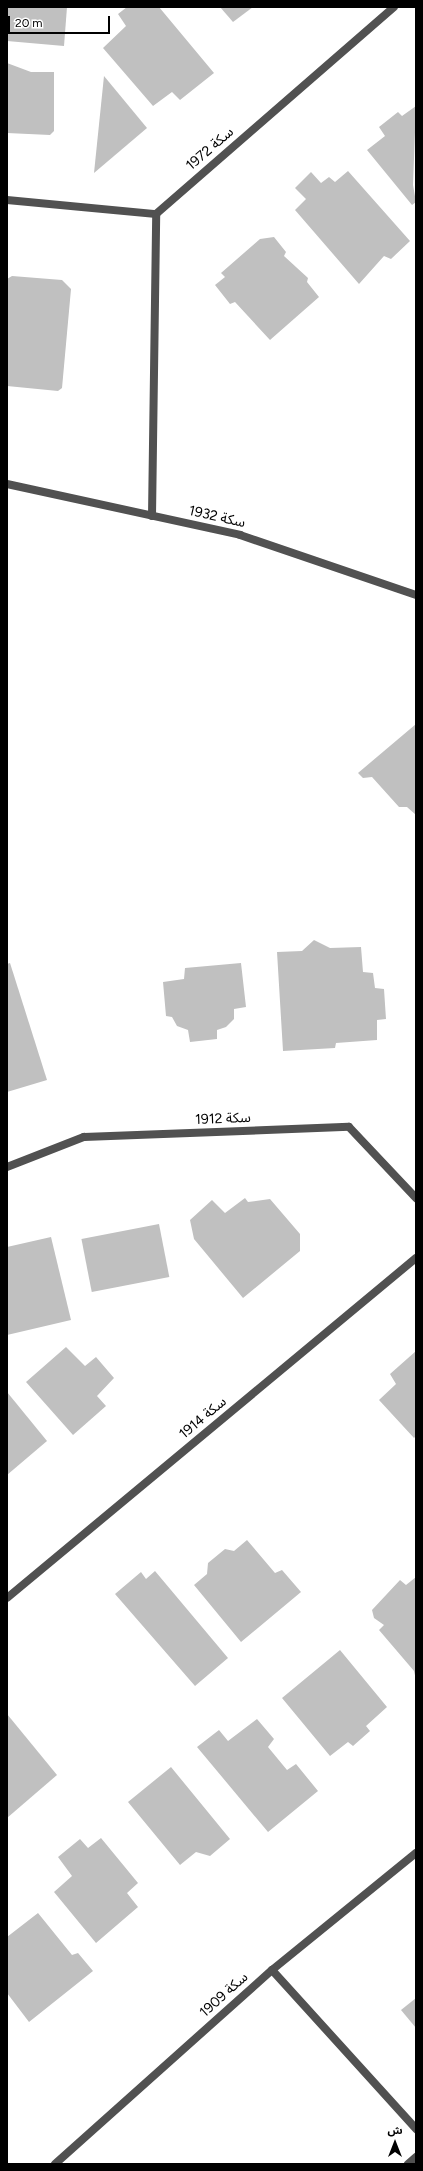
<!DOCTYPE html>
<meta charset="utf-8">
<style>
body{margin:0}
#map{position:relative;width:423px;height:2171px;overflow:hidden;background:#fff;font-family:Figtree,"Noto Sans Arabic",sans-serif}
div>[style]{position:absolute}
.building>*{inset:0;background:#c0c0c0;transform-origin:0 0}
.minor>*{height:8px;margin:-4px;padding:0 4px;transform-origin:4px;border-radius:4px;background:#515151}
span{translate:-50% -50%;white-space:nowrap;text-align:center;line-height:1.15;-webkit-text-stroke:4px #fff;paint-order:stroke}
.street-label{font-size:14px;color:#000}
.frame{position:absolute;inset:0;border:8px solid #000;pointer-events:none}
.north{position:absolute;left:375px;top:2123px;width:40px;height:40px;-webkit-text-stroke:3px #fff;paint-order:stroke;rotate:0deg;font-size:11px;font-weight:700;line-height:16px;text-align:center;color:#000}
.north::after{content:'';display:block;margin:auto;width:14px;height:18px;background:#000;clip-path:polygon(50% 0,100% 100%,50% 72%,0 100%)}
.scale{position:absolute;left:8px;top:16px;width:102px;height:18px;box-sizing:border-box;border:2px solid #000;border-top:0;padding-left:5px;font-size:12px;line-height:14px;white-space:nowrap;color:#000;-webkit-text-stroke:3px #fff;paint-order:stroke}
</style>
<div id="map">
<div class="building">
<i style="clip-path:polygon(7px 7px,67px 7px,64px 46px,7px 41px)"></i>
<i style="clip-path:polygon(127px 7px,159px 7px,214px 73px,180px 100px,172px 92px,153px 106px,103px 48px,126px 26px,118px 14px)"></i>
<i style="clip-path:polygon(220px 7px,253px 7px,233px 22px)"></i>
<i style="clip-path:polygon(7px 63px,31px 72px,54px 72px,54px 131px,50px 135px,7px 133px)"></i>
<i style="clip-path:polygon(104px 76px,147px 128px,94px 173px)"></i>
<i style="clip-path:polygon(416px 106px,413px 185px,416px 202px,412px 205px,367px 150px,385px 136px,379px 127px,398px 112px,402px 116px)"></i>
<i style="clip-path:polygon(348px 171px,410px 241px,391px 259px,384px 256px,359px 284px,295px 210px,306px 199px,295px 188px,311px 172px,321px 183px,329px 177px,335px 182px)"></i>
<i style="clip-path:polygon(274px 237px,286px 252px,284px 256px,308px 278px,307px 282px,319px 297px,270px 340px,235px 302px,230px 304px,215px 285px,225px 277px,221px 273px,260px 239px)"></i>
<i style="clip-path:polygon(12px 276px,62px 280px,71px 289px,62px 388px,58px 391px,7px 386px,7px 279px)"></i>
<i style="clip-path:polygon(416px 724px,416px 815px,407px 807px,399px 807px,372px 777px,363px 778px,358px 773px)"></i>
<i style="clip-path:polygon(314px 940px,330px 948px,361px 947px,363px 972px,373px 973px,375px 988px,384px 989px,386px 1019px,377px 1020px,377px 1040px,336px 1043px,335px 1048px,283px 1051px,277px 952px,302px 951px)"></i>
<i style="clip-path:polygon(10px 963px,47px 1080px,7px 1092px,7px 964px)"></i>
<i style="clip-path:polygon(241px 963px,246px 1007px,234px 1009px,234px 1019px,226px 1027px,217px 1030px,217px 1039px,190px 1042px,188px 1030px,177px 1026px,172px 1017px,166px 1016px,163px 982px,184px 979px,185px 968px)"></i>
<i style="clip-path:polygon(245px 1198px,248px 1202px,270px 1199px,300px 1234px,300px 1251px,243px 1298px,194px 1239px,190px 1220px,212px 1200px,225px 1213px)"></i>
<i style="left:159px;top:1224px;width:54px;height:79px;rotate:79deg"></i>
<i style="clip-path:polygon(51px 1237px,71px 1320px,7px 1335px,7px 1247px)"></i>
<i style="clip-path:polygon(66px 1347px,85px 1366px,96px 1357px,114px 1378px,97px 1396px,106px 1406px,73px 1435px,26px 1382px)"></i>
<i style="clip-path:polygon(416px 1351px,416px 1436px,414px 1438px,379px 1400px,396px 1384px,390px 1374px)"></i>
<i style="clip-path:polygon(7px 1392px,47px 1441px,7px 1475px)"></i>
<i style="clip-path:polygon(247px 1540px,275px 1573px,282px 1570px,301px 1592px,241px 1642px,194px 1585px,207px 1574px,208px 1563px,225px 1549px,234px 1551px)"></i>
<i style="clip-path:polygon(155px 1571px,228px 1658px,195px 1686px,115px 1594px,141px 1572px,146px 1579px)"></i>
<i style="clip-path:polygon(416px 1577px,416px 1680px,414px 1671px,379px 1630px,384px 1625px,374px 1618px,372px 1610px,400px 1580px,406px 1585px)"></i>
<i style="clip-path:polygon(340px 1650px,387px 1707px,366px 1726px,370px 1731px,353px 1746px,348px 1742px,330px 1756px,282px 1698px)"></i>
<i style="clip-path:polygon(7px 1714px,57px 1775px,7px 1818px)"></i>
<i style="clip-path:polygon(257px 1719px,274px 1739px,268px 1747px,287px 1770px,296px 1764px,318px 1791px,268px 1832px,197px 1747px,219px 1730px,228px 1741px)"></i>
<i style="clip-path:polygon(171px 1767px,230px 1839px,210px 1856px,196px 1852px,180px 1865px,128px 1802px)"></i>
<i style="clip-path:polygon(101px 1838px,138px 1883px,127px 1893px,138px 1907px,96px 1943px,54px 1892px,72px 1876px,58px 1857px,80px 1839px,88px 1848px)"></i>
<i style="clip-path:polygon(38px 1913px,72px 1955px,78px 1953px,93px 1971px,29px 2022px,7px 1993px,7px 1937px)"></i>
<i style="clip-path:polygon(416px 1998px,416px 2028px,401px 2010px)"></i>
</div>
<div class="minor">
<i style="left:7px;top:200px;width:150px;rotate:5.4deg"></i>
<i style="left:156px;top:214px;width:315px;rotate:-41deg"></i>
<i style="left:7px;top:484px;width:239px;rotate:12.3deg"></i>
<i style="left:240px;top:535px;width:186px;rotate:18.8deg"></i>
<i style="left:152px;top:516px;width:302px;rotate:-89.2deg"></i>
<i style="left:7px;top:1167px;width:83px;rotate:-21.3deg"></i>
<i style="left:84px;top:1137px;width:265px;rotate:-2.2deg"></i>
<i style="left:349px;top:1127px;width:98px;rotate:46.7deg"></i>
<i style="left:7px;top:1598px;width:532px;rotate:-39.74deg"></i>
<i style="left:272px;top:1970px;width:215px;rotate:47.8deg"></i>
<i style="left:55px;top:2164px;width:291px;rotate:-41.8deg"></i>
<i style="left:272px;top:1970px;width:186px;rotate:-39.1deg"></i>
<i style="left:408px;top:2164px;width:11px;rotate:-41deg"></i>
</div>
<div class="street-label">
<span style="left:210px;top:149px;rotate:-41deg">سكة 1972</span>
<span style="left:217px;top:517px;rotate:13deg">سكة 1932</span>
<span style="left:223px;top:1119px;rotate:-2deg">سكة 1912</span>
<span style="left:203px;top:1418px;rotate:-40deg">سكة 1914</span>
<span style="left:224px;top:1995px;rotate:-42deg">سكة 1909</span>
</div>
<div class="frame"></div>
<div class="north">ش</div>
<div class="scale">20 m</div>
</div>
